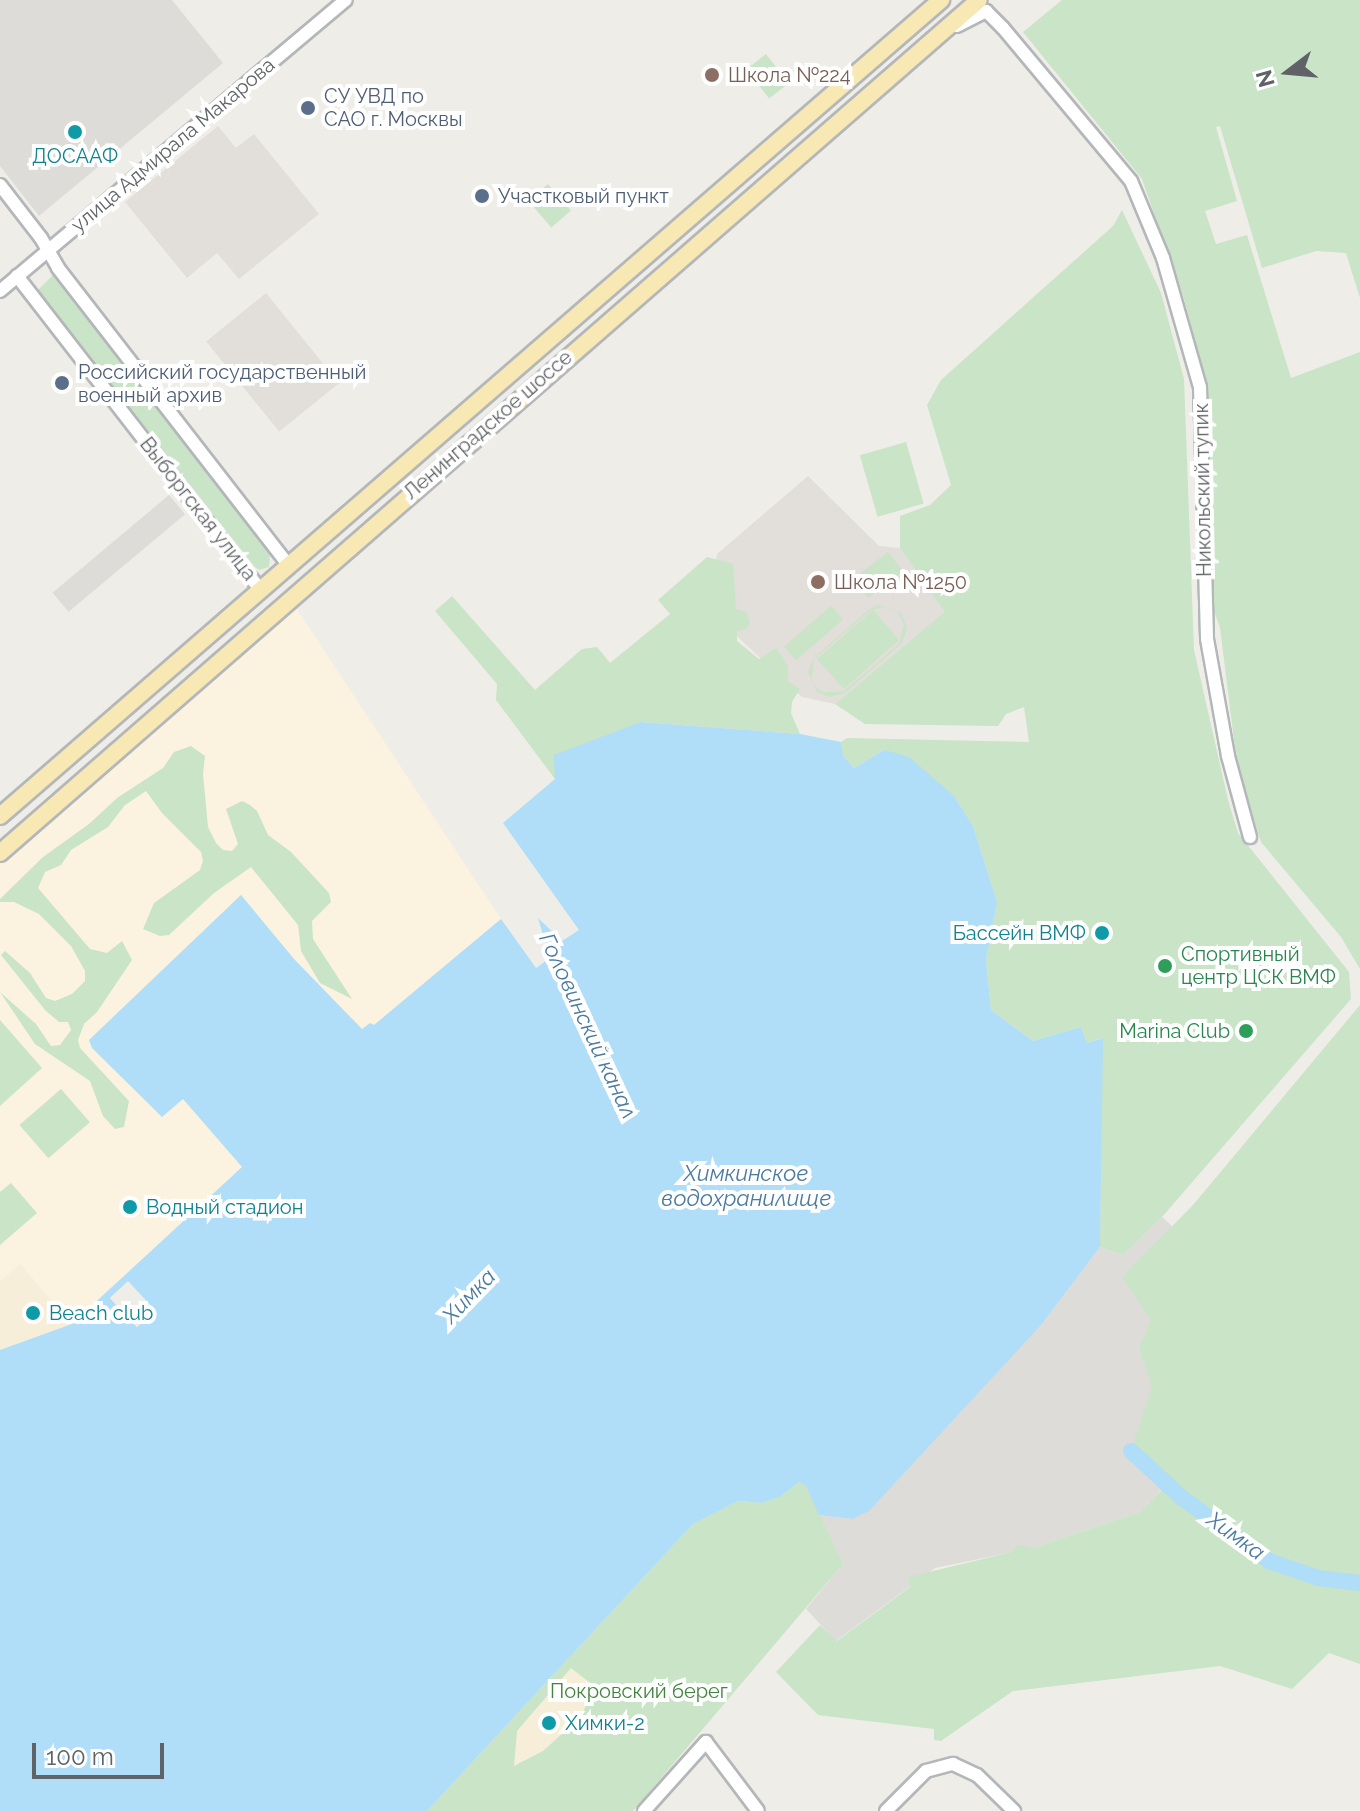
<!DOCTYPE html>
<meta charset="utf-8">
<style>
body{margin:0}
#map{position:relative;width:1360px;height:1811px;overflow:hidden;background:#efede7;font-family:Raleway,sans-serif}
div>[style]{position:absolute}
.commercial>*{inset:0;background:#fbf3e0}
.industrial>*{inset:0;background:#dedcd9;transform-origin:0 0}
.education>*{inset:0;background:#e2ded9;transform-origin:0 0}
.green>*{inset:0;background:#c9e4c6;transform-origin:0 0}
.sand>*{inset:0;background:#f7eeda}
.water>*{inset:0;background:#b0ddf7}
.pier>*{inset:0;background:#efede7;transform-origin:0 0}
.river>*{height:16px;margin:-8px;padding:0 8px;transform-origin:8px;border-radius:8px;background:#b0ddf7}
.roads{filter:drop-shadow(2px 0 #b4b7ba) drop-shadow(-2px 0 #b4b7ba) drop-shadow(0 2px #b4b7ba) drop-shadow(0 -2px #b4b7ba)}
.minor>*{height:12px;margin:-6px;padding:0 6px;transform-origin:6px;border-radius:6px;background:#fff}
.major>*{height:16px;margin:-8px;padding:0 8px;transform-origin:8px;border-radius:8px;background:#f7e8b4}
.dots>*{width:22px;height:22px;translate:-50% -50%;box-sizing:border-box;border:4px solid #fff;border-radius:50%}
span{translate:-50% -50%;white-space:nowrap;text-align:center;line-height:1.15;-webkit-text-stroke:8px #fff;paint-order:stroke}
.education-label{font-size:20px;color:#785e54}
.left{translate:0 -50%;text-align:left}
.service-label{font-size:20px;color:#4e5e75}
.street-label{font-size:20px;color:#5f6266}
.culture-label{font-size:20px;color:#0d838f}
.right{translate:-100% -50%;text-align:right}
.leisure-label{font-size:20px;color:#27864d}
.park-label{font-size:20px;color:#41843f}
.water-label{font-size:22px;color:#4a7aa0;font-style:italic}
.north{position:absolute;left:1248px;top:32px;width:80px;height:80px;-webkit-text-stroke:6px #fff;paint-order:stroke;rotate:254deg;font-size:22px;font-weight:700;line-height:32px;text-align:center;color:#5f6266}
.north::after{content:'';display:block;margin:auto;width:28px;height:36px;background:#5f6266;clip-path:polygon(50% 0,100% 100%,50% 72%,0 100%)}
.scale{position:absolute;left:32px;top:1743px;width:132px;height:36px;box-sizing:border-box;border:4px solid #5f6266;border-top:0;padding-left:10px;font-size:24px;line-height:28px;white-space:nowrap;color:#5f6266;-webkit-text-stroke:6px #fff;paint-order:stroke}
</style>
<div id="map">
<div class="commercial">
<i style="clip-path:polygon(296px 608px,501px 919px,373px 1026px,362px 1030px,294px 959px,241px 895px,89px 1040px,162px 1116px,183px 1099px,243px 1167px,97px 1300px,94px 1316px,0 1350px,0 865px)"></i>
</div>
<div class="industrial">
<i style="clip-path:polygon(0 0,172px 0,223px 63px,39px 216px,0 166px)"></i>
<i style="left:169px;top:495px;width:25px;height:152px;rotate:50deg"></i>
<i style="clip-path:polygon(1162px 1217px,1276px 1321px,1190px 1459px,1140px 1512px,1033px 1548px,935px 1568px,836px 1641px,806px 1609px,843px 1564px,819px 1515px,852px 1519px,1042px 1324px,1100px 1247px,1123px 1255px)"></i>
</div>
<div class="education">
<i style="clip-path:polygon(218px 126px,236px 148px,254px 134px,319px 214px,239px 279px,217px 253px,187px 278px,125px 202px)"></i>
<i style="left:266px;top:293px;width:116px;height:77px;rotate:51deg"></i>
<i style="clip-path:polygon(808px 476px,879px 546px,900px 548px,946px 612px,835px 704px,802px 697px,708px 609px,717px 554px)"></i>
</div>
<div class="green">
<i style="clip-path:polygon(1062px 0,1360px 0,1360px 298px,1346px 253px,1316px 251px,1262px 268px,1220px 126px,1216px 127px,1237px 201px,1205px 211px,1216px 244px,1247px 235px,1291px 378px,1360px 352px,1360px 969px,1341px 937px,1261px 842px,1246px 796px,1235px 748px,1220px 628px,1213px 608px,1207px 386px,1184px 299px,1142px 179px,1023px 32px)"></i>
<i style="left:766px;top:54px;width:37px;height:25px;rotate:52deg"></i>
<i style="left:548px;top:184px;width:35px;height:26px;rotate:49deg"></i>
<i style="clip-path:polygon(1122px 210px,1161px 293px,1184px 379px,1194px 650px,1228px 800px,1238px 833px,1349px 972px,1351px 999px,1162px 1217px,1123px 1255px,1100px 1247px,1102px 1038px,1087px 1043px,1081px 1027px,1033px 1041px,991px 1010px,986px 960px,997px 902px,973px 826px,954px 796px,884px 750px,854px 768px,843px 756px,841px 742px,847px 738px,1029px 742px,1024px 707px,1006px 714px,998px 726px,865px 724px,835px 704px,945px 612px,900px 548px,900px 516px,930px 505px,951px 485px,927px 405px,941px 380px,1113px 226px)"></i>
<i style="clip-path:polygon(53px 275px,270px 554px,269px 567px,259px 570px,254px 566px,38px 290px)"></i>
<i style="left:906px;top:442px;width:64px;height:48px;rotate:74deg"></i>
<i style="left:888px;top:552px;width:24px;height:44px;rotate:52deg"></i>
<i style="clip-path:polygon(707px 557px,733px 564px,736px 609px,746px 612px,750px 622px,747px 629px,737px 631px,737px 641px,759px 659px,776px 648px,788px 666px,788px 681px,800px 689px,792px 702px,791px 713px,800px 734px,641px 722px,555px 779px,496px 700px,497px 684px,435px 611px,452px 596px,535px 690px,582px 649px,597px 647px,610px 663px,670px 614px,658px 600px)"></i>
<i style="clip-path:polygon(evenodd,878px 605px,901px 613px,907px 628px,902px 643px,845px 693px,830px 697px,817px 692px,808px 672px,814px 658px,867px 611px,878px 605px,883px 607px,897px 612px,904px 624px,899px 644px,843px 692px,821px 692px,811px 681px,814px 659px,870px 611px,873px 610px,817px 659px,844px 689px,899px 640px,873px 610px,883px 607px)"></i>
<i style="left:831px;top:606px;width:18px;height:62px;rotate:49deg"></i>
<i style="clip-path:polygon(191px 746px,205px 756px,203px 774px,208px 827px,216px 843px,223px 850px,232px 851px,238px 844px,226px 809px,242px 801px,250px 805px,257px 811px,268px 835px,291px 852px,329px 893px,331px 902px,312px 921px,313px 939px,352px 999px,320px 983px,301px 951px,298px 925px,251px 867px,214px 893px,169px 935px,160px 936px,143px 929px,154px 903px,200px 870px,203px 861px,201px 852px,162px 813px,146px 791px,125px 805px,108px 827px,71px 850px,61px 865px,45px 872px,38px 888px,90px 949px,107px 953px,122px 941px,132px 960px,97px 1012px,84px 1024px,78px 1040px,80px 1048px,129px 1101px,124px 1127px,115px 1129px,103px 1116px,90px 1081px,35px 1044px,0 992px,36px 1024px,51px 1046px,60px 1045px,71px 1030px,68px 1022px,59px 1022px,45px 1010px,1px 955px,5px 951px,30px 973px,46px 998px,55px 1001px,72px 994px,85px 981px,85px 971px,71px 946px,39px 914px,14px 902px,0 902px,0 899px,43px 857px,89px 824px,117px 798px,163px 768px,174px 752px)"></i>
<i style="clip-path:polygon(1360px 1005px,1360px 1664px,1329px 1653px,1292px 1689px,1220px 1666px,1013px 1691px,941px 1741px,934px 1740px,934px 1729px,818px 1715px,776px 1672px,820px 1625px,837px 1641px,910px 1587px,908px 1577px,1012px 1552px,1017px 1545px,1033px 1548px,1140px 1512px,1167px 1484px,1131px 1451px,1152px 1386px,1139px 1348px,1151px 1320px,1122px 1277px,1193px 1205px)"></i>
<i style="clip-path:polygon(0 1020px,42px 1068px,0 1106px)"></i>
<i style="left:61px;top:1089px;width:44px;height:55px;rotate:49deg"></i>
<i style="clip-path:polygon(11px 1183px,37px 1213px,0 1245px,0 1192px)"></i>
<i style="clip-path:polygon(799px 1482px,806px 1486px,843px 1564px,633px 1811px,427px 1811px,693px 1524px,738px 1501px,761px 1503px,780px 1497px)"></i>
</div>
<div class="sand">
<i style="clip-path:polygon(20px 1264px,55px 1304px,77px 1322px,0 1350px,0 1281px)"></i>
<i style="clip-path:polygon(571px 1668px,593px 1685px,582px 1716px,543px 1751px,514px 1766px,517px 1731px)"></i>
</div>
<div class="water">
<i style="clip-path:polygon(641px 722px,800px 734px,841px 742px,843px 756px,854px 768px,884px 750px,909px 757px,954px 796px,973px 826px,997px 902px,986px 960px,991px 1010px,1033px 1041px,1081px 1027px,1087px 1043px,1103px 1038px,1100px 1247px,1042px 1324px,869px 1511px,852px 1519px,819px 1515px,806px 1486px,799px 1482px,780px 1497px,761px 1503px,738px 1501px,693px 1524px,427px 1811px,0 1811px,0 1350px,94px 1316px,97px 1301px,242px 1167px,183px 1099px,162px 1117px,92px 1048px,89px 1040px,241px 895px,294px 959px,362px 1029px,370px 1023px,374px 1025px,501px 919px,536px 968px,550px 958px,538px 918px,562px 941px,579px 930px,503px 823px,555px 779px,554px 755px)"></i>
</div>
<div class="pier">
<i style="left:128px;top:1281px;width:40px;height:25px;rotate:47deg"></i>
</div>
<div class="river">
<i style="left:1131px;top:1451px;width:68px;rotate:42.6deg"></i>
<i style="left:1181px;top:1497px;width:109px;rotate:36deg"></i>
<i style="left:1269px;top:1561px;width:52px;rotate:19.1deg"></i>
<i style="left:1318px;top:1578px;width:42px;rotate:6.8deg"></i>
</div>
<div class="roads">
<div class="minor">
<i style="left:957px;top:26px;width:33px;rotate:-27deg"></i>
<i style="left:986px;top:11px;width:24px;rotate:45deg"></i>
<i style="left:1003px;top:28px;width:199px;rotate:50.1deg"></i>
<i style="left:1131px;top:181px;width:83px;rotate:67.4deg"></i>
<i style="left:1163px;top:258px;width:134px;rotate:74deg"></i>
<i style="left:1200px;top:387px;width:252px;rotate:88.4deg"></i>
<i style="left:1207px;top:639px;width:119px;rotate:79.8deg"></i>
<i style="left:1228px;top:756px;width:84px;rotate:74.8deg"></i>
<i style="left:0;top:185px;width:67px;rotate:52.3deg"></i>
<i style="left:41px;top:238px;width:34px;rotate:60deg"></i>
<i style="left:58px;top:268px;width:376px;rotate:52.2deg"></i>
<i style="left:17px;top:276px;width:398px;rotate:52.2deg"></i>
<i style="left:0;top:291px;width:452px;rotate:-40.1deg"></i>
<i style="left:644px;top:1811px;width:93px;rotate:-48.1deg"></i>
<i style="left:706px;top:1742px;width:86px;rotate:53deg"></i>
<i style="left:886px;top:1811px;width:57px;rotate:-45deg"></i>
<i style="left:926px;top:1771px;width:28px;rotate:-15deg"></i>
<i style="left:953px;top:1764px;width:26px;rotate:25deg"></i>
<i style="left:977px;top:1775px;width:52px;rotate:44.2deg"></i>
</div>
<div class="major">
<i style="left:0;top:816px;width:1246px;rotate:-40.93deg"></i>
<i style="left:0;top:853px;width:1298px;rotate:-41.07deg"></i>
</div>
</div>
<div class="dots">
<i style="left:712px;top:75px;background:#8d6e63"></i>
<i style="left:308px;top:108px;background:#5c6f8a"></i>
<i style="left:75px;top:132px;background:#0f9aa8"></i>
<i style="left:482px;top:196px;background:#5c6f8a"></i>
<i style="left:62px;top:383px;background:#5c6f8a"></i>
<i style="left:818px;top:582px;background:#8d6e63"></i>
<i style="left:1102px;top:933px;background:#0f9aa8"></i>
<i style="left:1165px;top:966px;background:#2e9e5b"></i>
<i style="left:1246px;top:1031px;background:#2e9e5b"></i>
<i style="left:130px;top:1207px;background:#0f9aa8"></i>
<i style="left:33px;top:1313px;background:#0f9aa8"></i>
<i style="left:549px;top:1723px;background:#0f9aa8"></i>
</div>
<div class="education-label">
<span class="left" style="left:728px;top:75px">Школа №224</span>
<span class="left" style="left:834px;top:582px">Школа №1250</span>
</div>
<div class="service-label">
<span class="left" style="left:324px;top:108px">СУ УВД по<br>САО г. Москвы</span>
<span class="left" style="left:498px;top:196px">Участковый пункт</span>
<span class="left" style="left:78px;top:384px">Российский государственный<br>военный архив</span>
</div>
<div class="street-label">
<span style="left:173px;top:145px;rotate:-40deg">улица Адмирала Макарова</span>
<span style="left:488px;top:425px;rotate:-41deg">Ленинградское шоссе</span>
<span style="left:1203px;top:490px;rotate:-91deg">Никольский тупик</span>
<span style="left:198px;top:509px;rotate:52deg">Выборгская улица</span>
</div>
<div class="culture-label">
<span style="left:75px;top:156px">ДОСААФ</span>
<span class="right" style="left:1086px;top:933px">Бассейн ВМФ</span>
<span class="left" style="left:146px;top:1207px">Водный стадион</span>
<span class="left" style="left:49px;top:1313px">Beach club</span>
<span class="left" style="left:565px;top:1723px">Химки-2</span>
</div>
<div class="leisure-label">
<span class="left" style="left:1181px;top:966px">Спортивный<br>центр ЦСК ВМФ</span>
<span class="right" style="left:1230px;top:1031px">Marina Club</span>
</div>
<div class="park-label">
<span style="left:639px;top:1691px">Покровский берег</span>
</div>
<div class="water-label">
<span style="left:588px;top:1026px;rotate:65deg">Головинский канал</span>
<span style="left:746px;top:1186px">Химкинское<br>водохранилище</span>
<span style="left:469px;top:1296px;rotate:-46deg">Химка</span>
<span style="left:1236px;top:1536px;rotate:36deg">Химка</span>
</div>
<div class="north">N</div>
<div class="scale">100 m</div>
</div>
